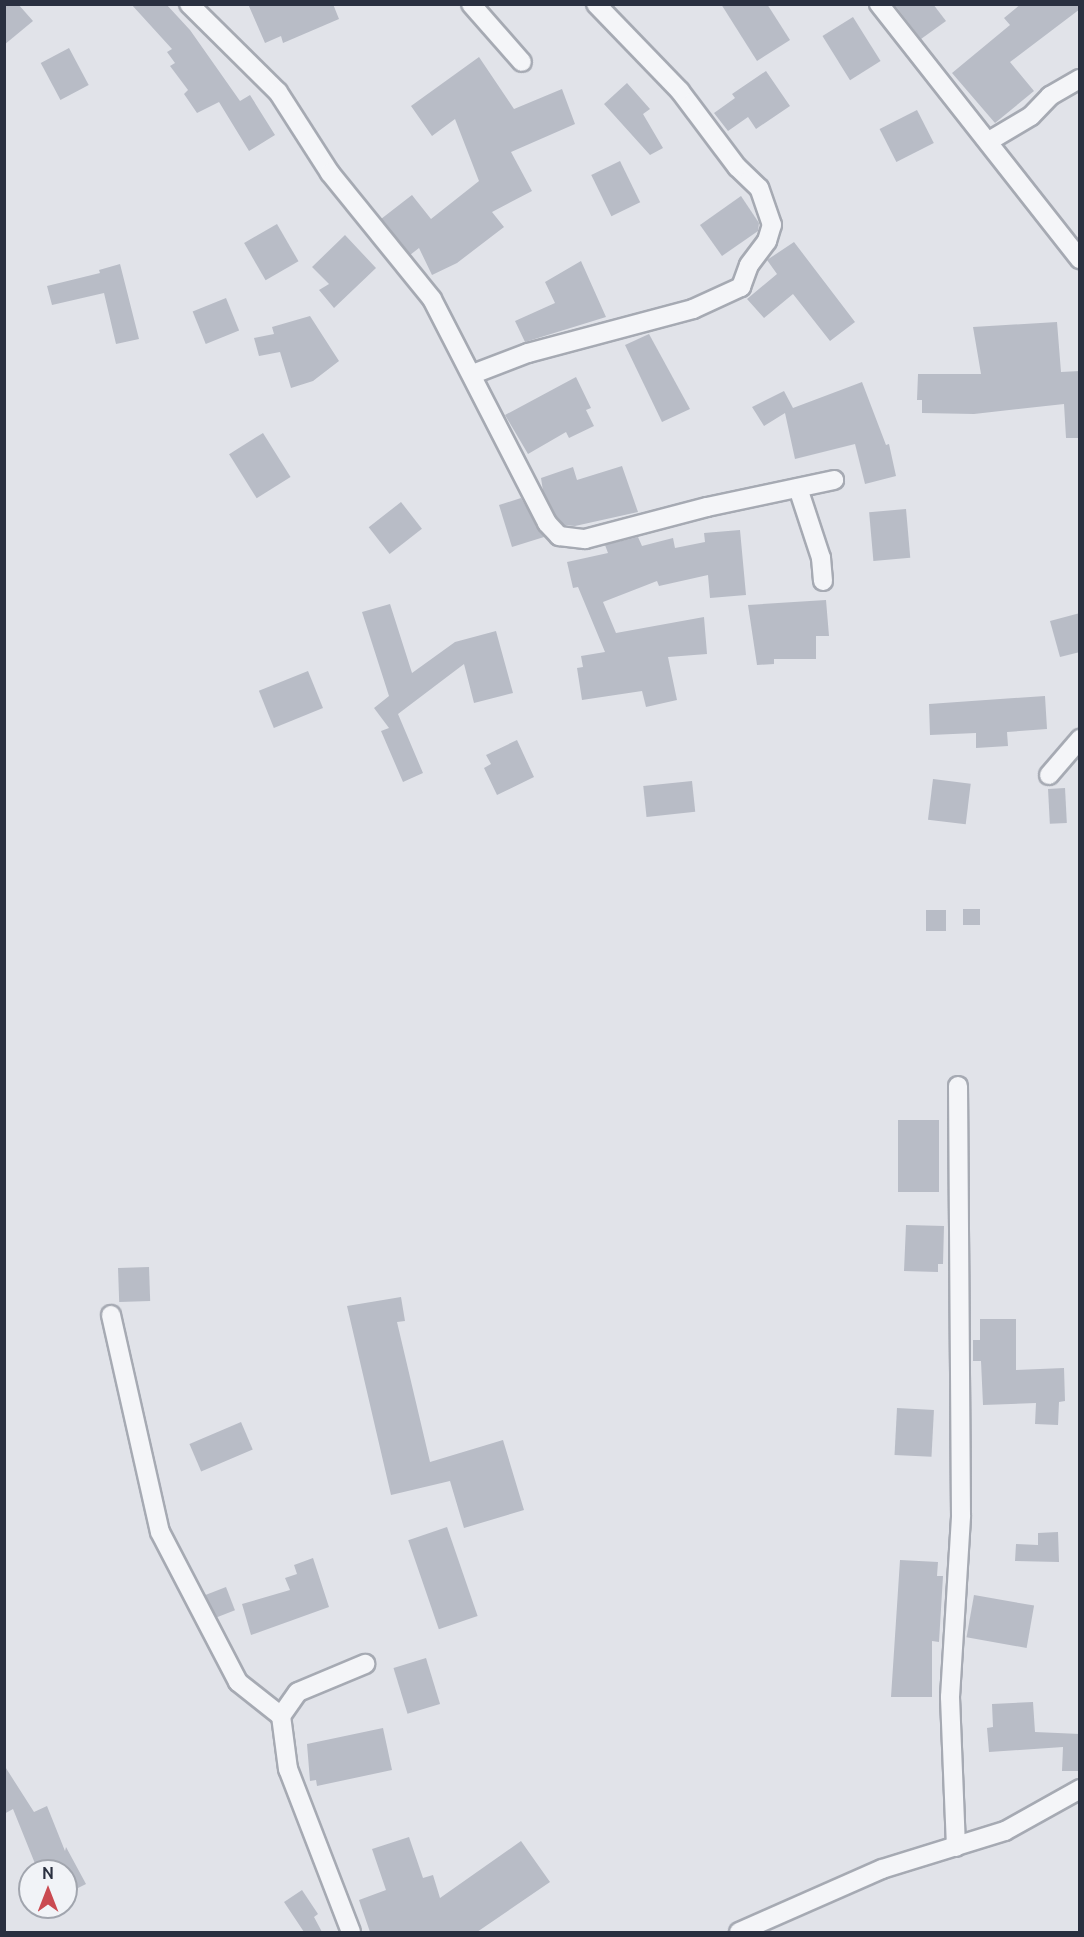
<!DOCTYPE html>
<style>
body{margin:0}
#map{position:relative;width:1084px;height:1937px;overflow:hidden;background:#e1e3e9;font-family:Ubuntu,sans-serif}
div>[style]{position:absolute}
.building>*{inset:0;background:#b8bcc6;transform-origin:0 0}
.roads{filter:drop-shadow(2px 0 #a6aab3) drop-shadow(-2px 0 #a6aab3) drop-shadow(0 2px #a6aab3) drop-shadow(0 -2px #a6aab3)}
.minor>*{height:18px;margin:-9px;padding:0 9px;transform-origin:9px;border-radius:9px;background:#f4f5f8}
span{translate:-50% -50%;white-space:nowrap;text-align:center;line-height:1.15;-webkit-text-stroke:4.5px #f1f3f7;paint-order:stroke}
.frame{position:absolute;inset:0;border:6px solid #2a3040;pointer-events:none}
.north{position:absolute;left:18px;top:1859px;width:60px;height:60px;box-sizing:border-box;background:#f1f3f7;border:2px solid #a1a5ae;border-radius:50%;rotate:0deg;font-size:16px;font-weight:700;line-height:24px;text-align:center;color:#2a3040}
.north::after{content:'';display:block;margin:auto;width:21px;height:27px;background:#ca4a51;clip-path:polygon(50% 0,100% 100%,50% 72%,0 100%)}
</style>
<div id="map">
<div class="building">
<i style="clip-path:polygon(4px 4px,18px 4px,33px 21px,4px 45px)"></i>
<i style="clip-path:polygon(131px 4px,166px 4px,190px 30px,240px 101px,250px 95px,275px 135px,249px 151px,219px 102px,197px 113px,184px 94px,188px 90px,170px 66px,175px 63px,167px 52px,172px 49px)"></i>
<i style="clip-path:polygon(248px 4px,333px 4px,339px 19px,283px 43px,281px 36px,265px 43px)"></i>
<i style="clip-path:polygon(721px 4px,767px 4px,790px 40px,757px 61px)"></i>
<i style="clip-path:polygon(894px 4px,933px 4px,946px 21px,921px 39px)"></i>
<i style="clip-path:polygon(1021px 4px,1080px 4px,1080px 9px,1010px 62px,1034px 91px,995px 123px,952px 73px,1010px 25px,1004px 18px)"></i>
<i style="left:853px;top:17px;width:52px;height:36px;rotate:58deg"></i>
<i style="left:69px;top:48px;width:42px;height:32px;rotate:62deg"></i>
<i style="clip-path:polygon(479px 57px,514px 109px,562px 89px,575px 124px,511px 152px,532px 191px,492px 212px,504px 227px,457px 263px,432px 275px,419px 248px,410px 255px,381px 219px,412px 195px,431px 219px,479px 181px,455px 119px,432px 136px,411px 106px)"></i>
<i style="clip-path:polygon(766px 71px,790px 106px,756px 129px,748px 117px,728px 131px,714px 113px,735px 98px,732px 94px)"></i>
<i style="clip-path:polygon(627px 83px,650px 109px,643px 114px,663px 148px,650px 155px,604px 104px)"></i>
<i style="left:917px;top:110px;width:37px;height:42px;rotate:63deg"></i>
<i style="left:620px;top:161px;width:46px;height:32px;rotate:64deg"></i>
<i style="clip-path:polygon(741px 196px,759px 223px,758px 231px,722px 256px,700px 225px)"></i>
<i style="left:277px;top:224px;width:43px;height:38px;rotate:60deg"></i>
<i style="clip-path:polygon(345px 235px,376px 268px,334px 308px,319px 290px,329px 284px,312px 267px)"></i>
<i style="clip-path:polygon(794px 242px,855px 322px,830px 341px,793px 294px,764px 318px,747px 299px,777px 274px,767px 260px)"></i>
<i style="clip-path:polygon(581px 261px,606px 317px,525px 342px,515px 321px,555px 303px,545px 282px)"></i>
<i style="clip-path:polygon(120px 264px,139px 339px,116px 344px,104px 293px,52px 305px,47px 286px,100px 273px,99px 270px)"></i>
<i style="left:226px;top:298px;width:35px;height:36px;rotate:68deg"></i>
<i style="clip-path:polygon(310px 316px,339px 361px,313px 381px,291px 388px,280px 352px,259px 356px,254px 338px,274px 334px,272px 327px)"></i>
<i style="clip-path:polygon(1057px 322px,1061px 372px,1080px 371px,1080px 438px,1066px 438px,1064px 404px,974px 414px,922px 413px,922px 400px,917px 400px,918px 374px,981px 374px,973px 327px)"></i>
<i style="clip-path:polygon(649px 334px,690px 409px,662px 422px,625px 345px)"></i>
<i style="clip-path:polygon(576px 377px,591px 408px,586px 410px,594px 426px,569px 438px,566px 432px,528px 454px,505px 415px)"></i>
<i style="clip-path:polygon(862px 382px,886px 445px,889px 444px,896px 476px,865px 484px,855px 444px,795px 459px,785px 413px,764px 426px,752px 407px,784px 391px,793px 408px)"></i>
<i style="left:263px;top:433px;width:52px;height:40px;rotate:58deg"></i>
<i style="clip-path:polygon(622px 466px,638px 512px,575px 526px,564px 525px,556px 516px,543px 491px,541px 478px,573px 467px,577px 480px)"></i>
<i style="clip-path:polygon(521px 498px,544px 537px,512px 547px,499px 505px)"></i>
<i style="left:401px;top:502px;width:34px;height:41px;rotate:52deg"></i>
<i style="left:906px;top:509px;width:49px;height:37px;rotate:85deg"></i>
<i style="clip-path:polygon(740px 530px,746px 595px,710px 598px,708px 575px,659px 586px,657px 581px,603px 602px,616px 633px,704px 617px,707px 654px,668px 657px,677px 700px,646px 707px,642px 691px,582px 700px,577px 668px,583px 667px,581px 656px,605px 652px,578px 587px,573px 588px,567px 562px,608px 553px,605px 545px,638px 537px,642px 546px,673px 538px,675px 548px,705px 542px,704px 533px)"></i>
<i style="clip-path:polygon(826px 600px,829px 636px,816px 636px,816px 659px,774px 659px,774px 664px,757px 665px,748px 605px)"></i>
<i style="clip-path:polygon(390px 604px,412px 673px,455px 642px,496px 631px,513px 693px,474px 703px,464px 664px,398px 714px,423px 773px,403px 782px,381px 731px,389px 728px,374px 708px,389px 696px,362px 612px)"></i>
<i style="clip-path:polygon(1080px 613px,1080px 652px,1060px 657px,1050px 621px)"></i>
<i style="left:308px;top:671px;width:40px;height:53px;rotate:68deg"></i>
<i style="clip-path:polygon(1045px 696px,1047px 729px,1007px 732px,1008px 746px,976px 748px,976px 733px,930px 735px,929px 704px)"></i>
<i style="clip-path:polygon(517px 740px,534px 777px,497px 795px,484px 768px,491px 764px,486px 755px)"></i>
<i style="left:933px;top:779px;width:38px;height:41px;rotate:7deg"></i>
<i style="left:692px;top:781px;width:31px;height:49px;rotate:84deg"></i>
<i style="left:1065px;top:788px;width:35px;height:17px;rotate:87deg"></i>
<i style="left:963px;top:909px;width:17px;height:16px"></i>
<i style="left:946px;top:910px;width:21px;height:20px;rotate:90deg"></i>
<i style="left:898px;top:1120px;width:41px;height:72px"></i>
<i style="clip-path:polygon(906px 1225px,944px 1226px,943px 1264px,938px 1264px,938px 1272px,904px 1271px)"></i>
<i style="left:149px;top:1267px;width:34px;height:31px;rotate:88deg"></i>
<i style="clip-path:polygon(401px 1297px,405px 1321px,397px 1322px,430px 1462px,503px 1440px,524px 1510px,464px 1528px,450px 1481px,391px 1495px,347px 1306px)"></i>
<i style="clip-path:polygon(980px 1319px,1016px 1319px,1016px 1370px,1064px 1368px,1065px 1401px,1059px 1402px,1058px 1425px,1035px 1424px,1036px 1403px,983px 1405px,981px 1361px,973px 1361px,973px 1340px,980px 1340px)"></i>
<i style="left:897px;top:1408px;width:37px;height:47px;rotate:3deg"></i>
<i style="left:241px;top:1422px;width:30px;height:56px;rotate:67deg"></i>
<i style="left:447px;top:1527px;width:94px;height:41px;rotate:71deg"></i>
<i style="clip-path:polygon(1058px 1532px,1059px 1562px,1015px 1561px,1016px 1544px,1038px 1545px,1038px 1533px)"></i>
<i style="clip-path:polygon(313px 1558px,329px 1607px,251px 1635px,242px 1604px,290px 1590px,285px 1578px,297px 1574px,294px 1565px)"></i>
<i style="clip-path:polygon(900px 1560px,938px 1562px,937px 1576px,943px 1576px,939px 1642px,932px 1641px,932px 1697px,891px 1697px)"></i>
<i style="left:226px;top:1587px;width:25px;height:22px;rotate:69deg"></i>
<i style="left:974px;top:1595px;width:61px;height:43px;rotate:10deg"></i>
<i style="left:426px;top:1658px;width:48px;height:34px;rotate:73deg"></i>
<i style="clip-path:polygon(1033px 1702px,1035px 1732px,1080px 1734px,1080px 1771px,1062px 1771px,1063px 1747px,989px 1752px,987px 1728px,993px 1727px,992px 1704px)"></i>
<i style="clip-path:polygon(383px 1728px,392px 1770px,317px 1786px,316px 1780px,310px 1781px,307px 1744px)"></i>
<i style="clip-path:polygon(4px 1765px,34px 1812px,47px 1806px,65px 1851px,66px 1847px,86px 1884px,66px 1894px,66px 1871px,38px 1871px,13px 1809px,4px 1814px)"></i>
<i style="clip-path:polygon(409px 1837px,423px 1878px,433px 1875px,440px 1898px,521px 1841px,550px 1882px,477px 1932px,370px 1932px,359px 1900px,386px 1890px,372px 1849px)"></i>
<i style="clip-path:polygon(302px 1890px,318px 1914px,314px 1917px,322px 1932px,304px 1932px,284px 1902px)"></i>
</div>
<div class="roads">
<div class="minor">
<i style="left:189px;top:4px;width:125px;rotate:44.7deg"></i>
<i style="left:278px;top:92px;width:96px;rotate:57.3deg"></i>
<i style="left:330px;top:173px;width:162px;rotate:51deg"></i>
<i style="left:432px;top:299px;width:252px;rotate:62.8deg"></i>
<i style="left:547px;top:523px;width:18px;rotate:47deg"></i>
<i style="left:559px;top:536px;width:26px;rotate:7deg"></i>
<i style="left:585px;top:539px;width:126px;rotate:-14.7deg"></i>
<i style="left:707px;top:507px;width:130px;rotate:-12deg"></i>
<i style="left:471px;top:4px;width:77px;rotate:48.7deg"></i>
<i style="left:879px;top:4px;width:325px;rotate:51.8deg"></i>
<i style="left:989px;top:141px;width:49px;rotate:-30.8deg"></i>
<i style="left:1031px;top:116px;width:28px;rotate:-46deg"></i>
<i style="left:1050px;top:96px;width:34px;rotate:-30deg"></i>
<i style="left:473px;top:374px;width:59px;rotate:-20.9deg"></i>
<i style="left:528px;top:353px;width:171px;rotate:-14.9deg"></i>
<i style="left:693px;top:309px;width:53px;rotate:-24.6deg"></i>
<i style="left:741px;top:287px;width:23px;rotate:-70deg"></i>
<i style="left:749px;top:265px;width:30px;rotate:-53deg"></i>
<i style="left:767px;top:241px;width:17px;rotate:-73deg"></i>
<i style="left:772px;top:225px;width:39px;rotate:-109deg"></i>
<i style="left:759px;top:188px;width:30px;rotate:-136deg"></i>
<i style="left:737px;top:167px;width:95px;rotate:-126.9deg"></i>
<i style="left:680px;top:91px;width:121px;rotate:-134deg"></i>
<i style="left:798px;top:488px;width:74px;rotate:71.8deg"></i>
<i style="left:821px;top:558px;width:23px;rotate:85deg"></i>
<i style="left:1049px;top:775px;width:48px;rotate:-49.3deg"></i>
<i style="left:111px;top:1315px;width:222px;rotate:77.3deg"></i>
<i style="left:160px;top:1532px;width:169px;rotate:62.5deg"></i>
<i style="left:238px;top:1682px;width:55px;rotate:38.3deg"></i>
<i style="left:956px;top:1847px;width:150px;rotate:-92.3deg"></i>
<i style="left:950px;top:1697px;width:182px;rotate:-86.5deg"></i>
<i style="left:961px;top:1515px;width:429px;rotate:-90.4deg"></i>
<i style="left:351px;top:1932px;width:175px;rotate:-111.1deg"></i>
<i style="left:288px;top:1769px;width:53px;rotate:-97.5deg"></i>
<i style="left:281px;top:1716px;width:29px;rotate:-55deg"></i>
<i style="left:298px;top:1692px;width:73px;rotate:-22.7deg"></i>
<i style="left:739px;top:1932px;width:156px;rotate:-23.8deg"></i>
<i style="left:882px;top:1869px;width:129px;rotate:-17.2deg"></i>
<i style="left:1005px;top:1831px;width:86px;rotate:-29.2deg"></i>
</div>
</div>
<div class="frame"></div>
<div class="north">N</div>
</div>
